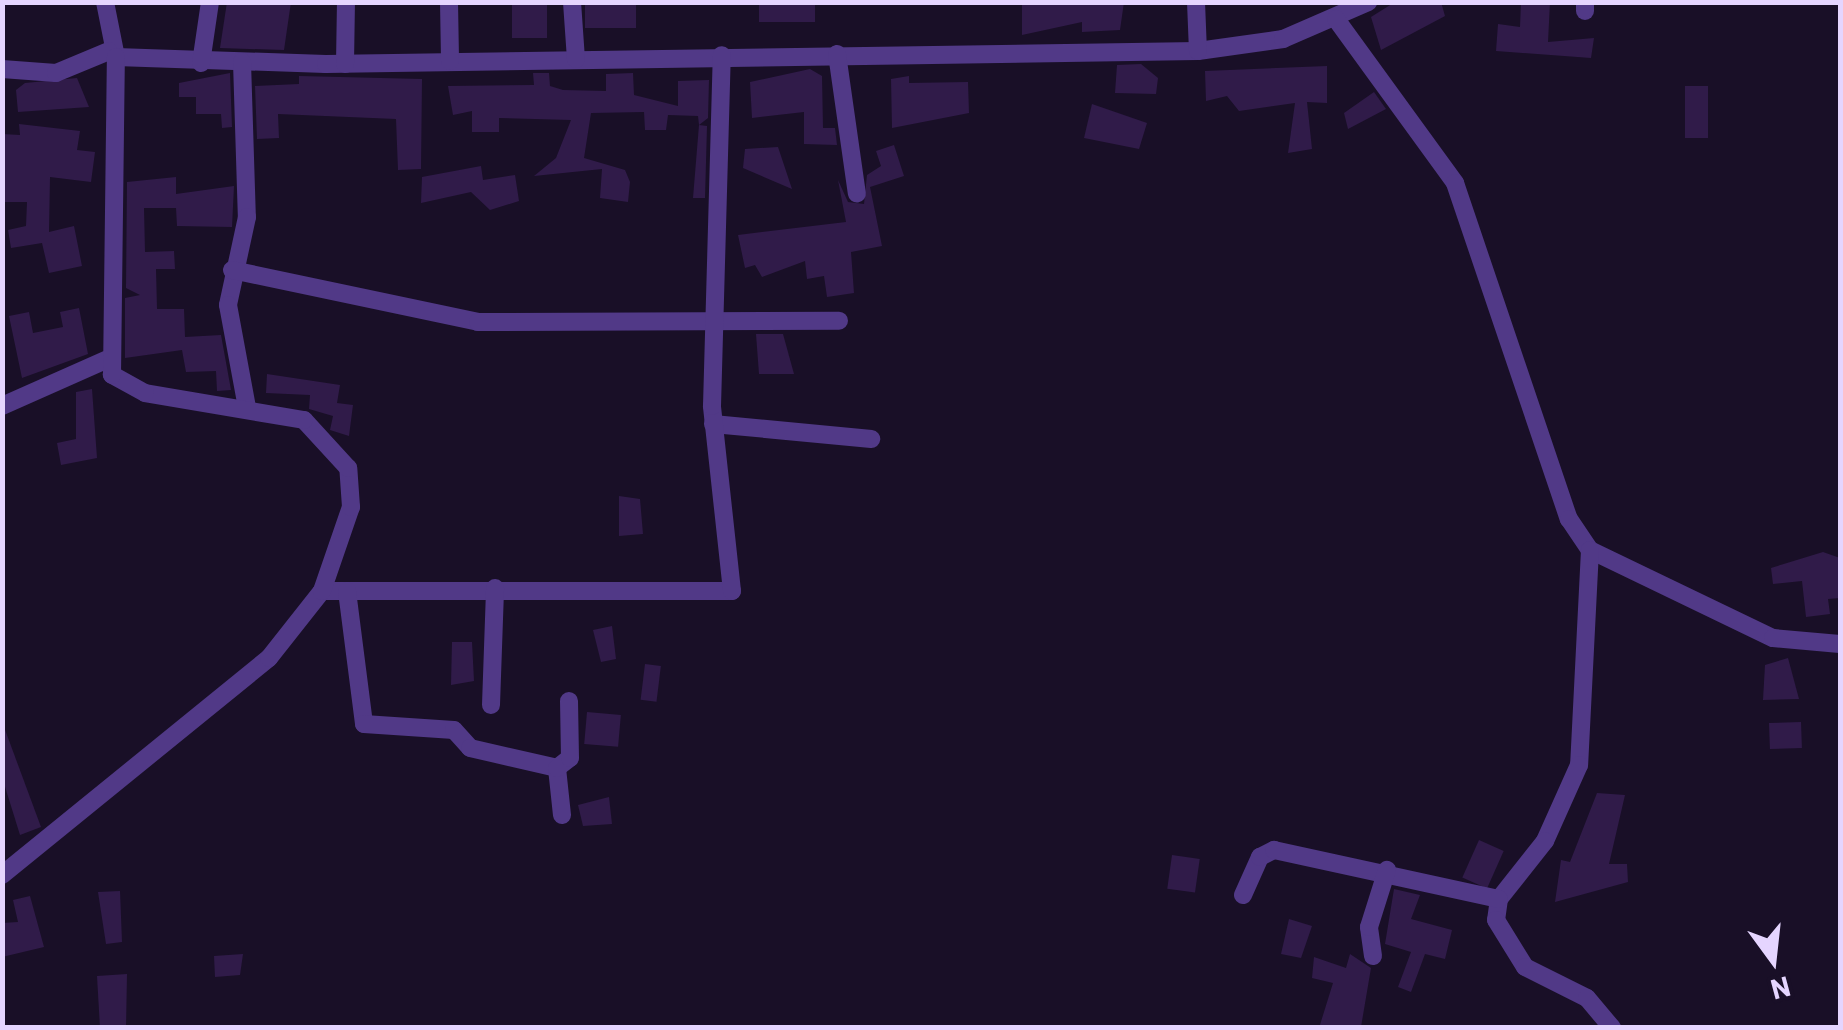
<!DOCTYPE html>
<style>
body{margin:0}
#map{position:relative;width:1843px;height:1030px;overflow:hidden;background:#190f27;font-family:Barlow,sans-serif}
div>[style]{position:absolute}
.building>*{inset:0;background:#301b49;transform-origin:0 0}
.street>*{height:18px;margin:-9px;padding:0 9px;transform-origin:9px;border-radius:9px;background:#513987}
span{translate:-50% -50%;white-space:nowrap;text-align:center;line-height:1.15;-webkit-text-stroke:9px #190f27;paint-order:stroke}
.frame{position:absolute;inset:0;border:5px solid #e5d5ff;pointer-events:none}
.north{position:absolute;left:1723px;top:910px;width:100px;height:100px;-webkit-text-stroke:8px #190f27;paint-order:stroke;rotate:165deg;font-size:28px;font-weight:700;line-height:40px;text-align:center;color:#e5d5ff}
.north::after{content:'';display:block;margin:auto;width:35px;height:45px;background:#e5d5ff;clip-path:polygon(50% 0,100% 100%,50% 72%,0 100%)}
</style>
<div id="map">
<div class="building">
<i style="clip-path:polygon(227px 2px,291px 2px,284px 50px,220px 48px)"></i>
<i style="left:512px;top:2px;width:35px;height:36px"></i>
<i style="left:585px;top:2px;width:51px;height:26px"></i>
<i style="left:759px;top:2px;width:56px;height:20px"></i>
<i style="clip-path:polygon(1022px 2px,1124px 2px,1120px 30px,1082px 32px,1082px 22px,1022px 35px)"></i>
<i style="clip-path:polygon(1395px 2px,1441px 2px,1445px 16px,1381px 50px,1371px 17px)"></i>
<i style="clip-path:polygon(1521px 2px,1550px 2px,1548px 42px,1594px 38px,1591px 58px,1496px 51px,1498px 24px,1520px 27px)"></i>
<i style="clip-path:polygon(1141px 64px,1158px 78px,1156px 94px,1115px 93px,1117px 65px)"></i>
<i style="clip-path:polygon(1327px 66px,1327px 103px,1307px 102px,1312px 149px,1288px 153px,1295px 103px,1239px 111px,1227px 96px,1206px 101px,1205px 71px)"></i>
<i style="clip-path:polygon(810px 69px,822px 76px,823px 128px,835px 128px,837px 145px,804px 144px,804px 112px,752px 118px,750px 82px)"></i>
<i style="clip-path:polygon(230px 73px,232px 127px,222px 128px,221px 114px,196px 114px,196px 97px,179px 97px,179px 83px)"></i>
<i style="clip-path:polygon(533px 73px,549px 73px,550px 86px,563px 90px,606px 91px,606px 74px,633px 73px,634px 95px,678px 106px,678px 81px,709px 80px,708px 118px,699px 125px,698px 116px,668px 115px,666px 130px,645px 130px,644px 112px,591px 113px,584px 158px,625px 170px,630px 182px,628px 202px,600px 198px,602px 169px,534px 176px,556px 158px,571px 120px,499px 118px,499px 132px,472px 132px,472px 111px,453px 115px,448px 86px,534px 85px)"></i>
<i style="clip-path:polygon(299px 76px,422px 79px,421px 169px,398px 170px,396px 119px,278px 114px,279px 138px,257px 139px,255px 86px,299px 84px)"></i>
<i style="clip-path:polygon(909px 76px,909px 83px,968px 82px,969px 113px,892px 128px,891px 79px)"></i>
<i style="clip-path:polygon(77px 78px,89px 107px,18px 112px,16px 90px,25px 83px)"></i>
<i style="left:1685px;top:86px;width:23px;height:52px"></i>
<i style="clip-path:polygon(1374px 92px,1386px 109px,1348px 129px,1344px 113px)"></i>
<i style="clip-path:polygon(1092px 104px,1147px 123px,1139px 149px,1084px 138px)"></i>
<i style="clip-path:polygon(19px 124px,80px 131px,77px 150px,95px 152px,91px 182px,50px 177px,49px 232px,74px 226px,82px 266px,49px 273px,42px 243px,11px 248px,8px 230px,26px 226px,27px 202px,2px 202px,2px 134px,20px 135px)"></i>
<i style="clip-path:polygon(699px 125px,707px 126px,705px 198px,693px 198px)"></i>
<i style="clip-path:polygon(894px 145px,904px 176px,870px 187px,882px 246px,851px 252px,854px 293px,827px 297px,824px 276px,807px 279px,805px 261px,762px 277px,755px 265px,745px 268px,738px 235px,846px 222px,838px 180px,848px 202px,864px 204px,867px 175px,881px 166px,876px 151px)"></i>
<i style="clip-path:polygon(778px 147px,792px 189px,743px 168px,745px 149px)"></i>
<i style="clip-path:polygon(481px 166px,483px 180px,515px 175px,519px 201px,490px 210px,471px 192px,421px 203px,422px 177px)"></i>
<i style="clip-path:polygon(176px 177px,176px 194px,234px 186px,232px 227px,177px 226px,176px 208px,144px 208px,145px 252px,174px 251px,175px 269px,156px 269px,157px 309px,184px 309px,185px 337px,221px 335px,231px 390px,217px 391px,216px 371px,186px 372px,182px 350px,125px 358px,125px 298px,140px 295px,126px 288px,127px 182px)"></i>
<i style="clip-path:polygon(79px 308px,88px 354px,22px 378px,9px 316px,29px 312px,33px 333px,63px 327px,60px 312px)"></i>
<i style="clip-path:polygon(756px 334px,783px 334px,794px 374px,759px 374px)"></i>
<i style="clip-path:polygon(267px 374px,340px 385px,337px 403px,353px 405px,349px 436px,330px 430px,333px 416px,309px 409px,310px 395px,266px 393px)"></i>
<i style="clip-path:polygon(92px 389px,97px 458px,61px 465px,57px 443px,76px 439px,76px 392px)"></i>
<i style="clip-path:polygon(619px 496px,640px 499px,643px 534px,619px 536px)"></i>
<i style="clip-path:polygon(1823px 552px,1840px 558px,1840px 598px,1828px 599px,1830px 614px,1806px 617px,1802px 581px,1773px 584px,1771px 568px)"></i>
<i style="clip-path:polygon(612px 626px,616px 659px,601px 662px,593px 630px)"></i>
<i style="clip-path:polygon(452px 642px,472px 642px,474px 681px,451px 685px)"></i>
<i style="clip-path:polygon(1788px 658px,1799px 699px,1763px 700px,1765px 665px)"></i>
<i style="left:645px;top:664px;width:16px;height:36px;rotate:7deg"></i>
<i style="left:587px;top:712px;width:34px;height:32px;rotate:5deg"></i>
<i style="left:1801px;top:722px;width:26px;height:32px;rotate:88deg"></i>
<i style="clip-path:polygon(4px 727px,41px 827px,20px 835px,2px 777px)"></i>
<i style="clip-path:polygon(1597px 793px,1625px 795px,1609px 864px,1627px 864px,1628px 882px,1555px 902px,1561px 860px,1570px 862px)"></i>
<i style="clip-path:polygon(609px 797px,612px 824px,583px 826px,578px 805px)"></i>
<i style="left:1479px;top:840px;width:27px;height:41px;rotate:24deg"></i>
<i style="left:1172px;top:855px;width:28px;height:34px;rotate:8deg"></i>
<i style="clip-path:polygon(1394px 889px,1420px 895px,1411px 919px,1452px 930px,1445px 959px,1425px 954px,1411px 992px,1398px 987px,1411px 952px,1385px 944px)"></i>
<i style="clip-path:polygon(120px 891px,122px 942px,106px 944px,98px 892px)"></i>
<i style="clip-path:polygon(30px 896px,44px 947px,2px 957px,2px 923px,18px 922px,13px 900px)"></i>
<i style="clip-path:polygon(1289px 919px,1312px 926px,1301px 958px,1281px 954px)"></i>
<i style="clip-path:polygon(243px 954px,240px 975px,215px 977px,214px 956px)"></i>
<i style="clip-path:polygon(1350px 954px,1371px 968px,1361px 1027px,1319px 1028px,1333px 983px,1312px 978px,1314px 957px,1346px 968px)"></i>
<i style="clip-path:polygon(127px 974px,126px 1028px,100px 1028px,97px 976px)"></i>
</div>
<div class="street">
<i style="left:105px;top:2px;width:56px;rotate:78.7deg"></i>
<i style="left:116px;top:57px;width:210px;rotate:1.9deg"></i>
<i style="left:326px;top:64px;width:872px;rotate:-0.85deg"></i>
<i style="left:1198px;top:51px;width:86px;rotate:-8deg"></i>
<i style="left:1283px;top:39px;width:93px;rotate:-23.5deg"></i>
<i style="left:449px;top:2px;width:59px;rotate:89deg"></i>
<i style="left:572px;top:2px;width:57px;rotate:86deg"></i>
<i style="left:1196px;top:2px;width:49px;rotate:87.7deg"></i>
<i style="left:1585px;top:11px;width:9px;rotate:-90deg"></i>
<i style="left:1336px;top:19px;width:203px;rotate:54deg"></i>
<i style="left:1455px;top:183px;width:355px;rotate:71.3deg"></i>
<i style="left:1569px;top:519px;width:37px;rotate:56deg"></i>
<i style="left:1590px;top:550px;width:203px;rotate:25.7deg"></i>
<i style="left:1773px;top:638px;width:67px;rotate:5.1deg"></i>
<i style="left:837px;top:54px;width:141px;rotate:81.9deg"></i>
<i style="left:242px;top:62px;width:155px;rotate:88.2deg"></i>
<i style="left:247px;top:217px;width:90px;rotate:102.2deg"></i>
<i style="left:228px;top:305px;width:105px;rotate:79.5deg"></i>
<i style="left:201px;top:63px;width:62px;rotate:-81.6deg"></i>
<i style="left:345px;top:64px;width:62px;rotate:-89.1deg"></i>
<i style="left:2px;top:69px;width:54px;rotate:4.2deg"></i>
<i style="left:56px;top:73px;width:57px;rotate:-22.5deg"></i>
<i style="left:232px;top:270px;width:251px;rotate:11.9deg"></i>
<i style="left:478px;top:322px;width:361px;rotate:-0.2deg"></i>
<i style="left:2px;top:406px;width:114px;rotate:-23.9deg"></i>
<i style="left:713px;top:424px;width:159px;rotate:5.4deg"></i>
<i style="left:1590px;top:550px;width:215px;rotate:92.9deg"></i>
<i style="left:1579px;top:765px;width:83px;rotate:114.1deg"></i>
<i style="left:1545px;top:841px;width:74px;rotate:128.4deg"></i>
<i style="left:1499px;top:899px;width:21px;rotate:98deg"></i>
<i style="left:1496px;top:920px;width:55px;rotate:58.3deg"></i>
<i style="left:1525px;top:967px;width:69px;rotate:26.6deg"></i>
<i style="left:1587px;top:998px;width:39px;rotate:50deg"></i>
<i style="left:322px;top:591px;width:410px"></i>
<i style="left:732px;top:591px;width:186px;rotate:-96.2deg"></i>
<i style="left:712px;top:406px;width:351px;rotate:-88.4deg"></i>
<i style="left:347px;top:591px;width:134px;rotate:82.7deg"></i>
<i style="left:364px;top:724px;width:90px;rotate:3.8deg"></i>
<i style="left:454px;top:730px;width:24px;rotate:48deg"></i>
<i style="left:470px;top:748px;width:89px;rotate:12.9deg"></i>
<i style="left:491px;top:705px;width:117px;rotate:-88deg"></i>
<i style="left:562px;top:815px;width:47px;rotate:-96.1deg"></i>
<i style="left:557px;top:768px;width:16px;rotate:-38deg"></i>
<i style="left:570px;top:758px;width:57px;rotate:-91deg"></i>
<i style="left:2px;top:875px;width:344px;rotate:-39.1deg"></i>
<i style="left:269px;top:658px;width:85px;rotate:-51.7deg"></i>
<i style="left:322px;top:591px;width:89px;rotate:-71deg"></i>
<i style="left:351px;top:507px;width:39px;rotate:-94deg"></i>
<i style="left:348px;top:468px;width:65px;rotate:-132.5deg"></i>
<i style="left:304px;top:420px;width:161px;rotate:-170.4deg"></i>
<i style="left:145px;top:393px;width:38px;rotate:-151deg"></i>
<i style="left:112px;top:375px;width:318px;rotate:-89.3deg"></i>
<i style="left:1243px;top:895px;width:42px;rotate:-65.9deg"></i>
<i style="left:1260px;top:857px;width:16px;rotate:-27deg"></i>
<i style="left:1274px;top:850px;width:230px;rotate:12.3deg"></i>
<i style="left:1373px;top:956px;width:29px;rotate:-98deg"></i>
<i style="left:1369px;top:927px;width:60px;rotate:-72.5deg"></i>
</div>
<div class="frame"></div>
<div class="north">N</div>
</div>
